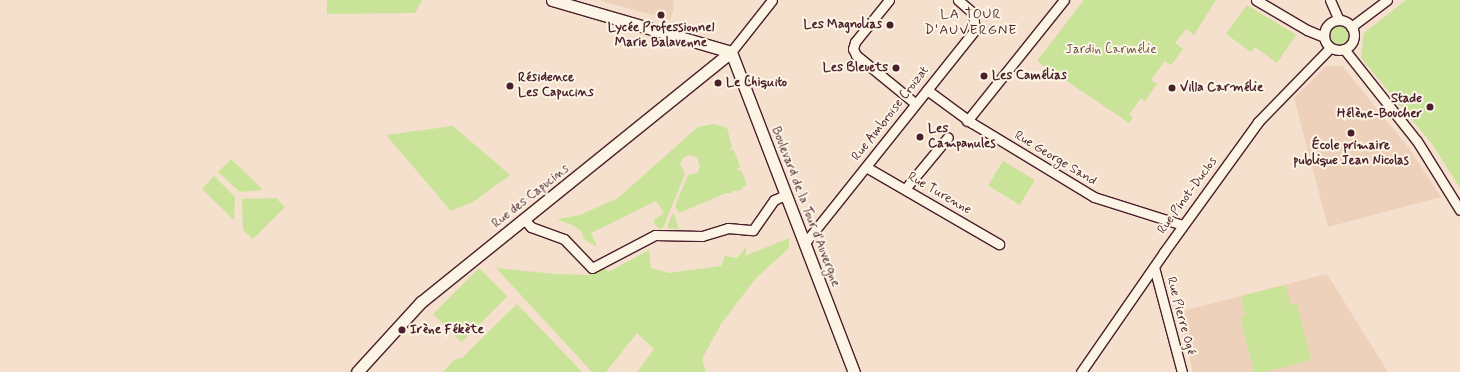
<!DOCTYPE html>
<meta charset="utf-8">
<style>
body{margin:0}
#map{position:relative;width:1460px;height:372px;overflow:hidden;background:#f4e0cc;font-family:Mynerve,sans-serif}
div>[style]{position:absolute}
.built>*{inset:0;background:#eed1bb}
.green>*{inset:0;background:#c9e399;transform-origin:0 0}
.round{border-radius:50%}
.roads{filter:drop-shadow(1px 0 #4a1f2b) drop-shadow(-1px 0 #4a1f2b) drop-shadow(0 1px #4a1f2b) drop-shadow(0 -1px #4a1f2b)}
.minor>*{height:9px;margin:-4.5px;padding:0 4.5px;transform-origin:4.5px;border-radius:4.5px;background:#fcf5e5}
.minor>.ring{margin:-4.5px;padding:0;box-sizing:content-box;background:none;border:9px solid #fcf5e5;border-radius:50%}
.tertiary>*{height:11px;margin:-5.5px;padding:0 5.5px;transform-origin:5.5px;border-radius:5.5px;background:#fcf5e5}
.dots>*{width:11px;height:11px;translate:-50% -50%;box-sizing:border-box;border:2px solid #fcf5e5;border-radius:50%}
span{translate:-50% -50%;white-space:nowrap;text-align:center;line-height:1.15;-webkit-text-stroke:4px #fcf5e5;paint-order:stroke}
.poi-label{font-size:13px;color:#4a1f2b;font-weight:700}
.right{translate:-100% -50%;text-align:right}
.left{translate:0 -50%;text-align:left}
.park-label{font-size:13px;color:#6a5046}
.street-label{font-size:13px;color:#4a1f2b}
.neighbourhood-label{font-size:14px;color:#4a1f2b;letter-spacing:1px}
</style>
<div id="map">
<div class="built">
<i style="clip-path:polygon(599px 0,673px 0,674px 9px,670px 20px)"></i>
<i style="clip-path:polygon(1326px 66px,1342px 66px,1409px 148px,1441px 197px,1328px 227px,1294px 98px)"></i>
<i style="clip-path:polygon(1327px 274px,1388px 372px,1193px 372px,1178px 312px)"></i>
</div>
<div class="green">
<i style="clip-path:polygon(327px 0,422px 0,415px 13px,327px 14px)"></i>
<i style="clip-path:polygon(1084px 0,1216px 0,1194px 35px,1186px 29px,1175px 43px,1183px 49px,1171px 65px,1165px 61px,1157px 72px,1151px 80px,1157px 84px,1145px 101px,1141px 98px,1136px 105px,1129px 115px,1133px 118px,1129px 123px,1037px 61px)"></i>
<i style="clip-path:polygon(1406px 0,1460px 0,1460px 188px,1432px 144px,1361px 58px,1364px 33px)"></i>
<i style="clip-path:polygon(1247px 5px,1296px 35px,1277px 63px,1255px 47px,1251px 52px,1226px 34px)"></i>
<i class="round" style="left:1329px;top:25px;width:20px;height:20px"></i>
<i style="clip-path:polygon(714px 124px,727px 128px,732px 147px,730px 150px,734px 150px,740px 166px,737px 170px,741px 170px,747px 185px,742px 187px,742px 190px,731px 191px,732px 193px,726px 193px,679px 213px,675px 206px,688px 175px,697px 173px,700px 167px,697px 157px,690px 155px,684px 157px,680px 163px,685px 174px,663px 228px,659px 229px,654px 223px,654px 220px,664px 213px,656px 201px,591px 233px,597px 247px,584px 239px,582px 232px,574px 226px,557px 219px,580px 215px,618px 198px,698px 127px)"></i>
<i style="clip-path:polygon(453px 126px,510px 175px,473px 202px,451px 211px,386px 135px)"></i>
<i style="clip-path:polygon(231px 159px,263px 190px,240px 192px,218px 172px)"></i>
<i style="left:1003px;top:161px;width:37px;height:29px;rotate:31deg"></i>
<i style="clip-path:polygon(214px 176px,235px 197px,234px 220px,202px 189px)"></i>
<i style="clip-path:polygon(276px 198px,285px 207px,253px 239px,243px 230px,242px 199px)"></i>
<i style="clip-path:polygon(673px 212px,679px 229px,667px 228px)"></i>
<i style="clip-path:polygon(789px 238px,789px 248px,756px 278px,721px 324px,702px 359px,706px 372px,637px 372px,654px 349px,637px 333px,606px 372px,592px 372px,496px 268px,555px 274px,589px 275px,604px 267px,608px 272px,649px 250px,651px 268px,669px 273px,721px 266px,725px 256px,737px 258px,747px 246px,745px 256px)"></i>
<i style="left:479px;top:268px;width:40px;height:65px;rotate:45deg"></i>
<i style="clip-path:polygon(1285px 285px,1291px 305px,1297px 303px,1311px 360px,1265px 372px,1254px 372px,1240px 318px,1245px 316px,1241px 296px)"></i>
<i style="clip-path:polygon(517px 304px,582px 372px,443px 372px,454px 360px,462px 358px)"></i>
</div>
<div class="roads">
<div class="minor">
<i style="left:889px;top:0;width:54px;rotate:129deg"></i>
<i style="left:855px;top:42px;width:7px;rotate:106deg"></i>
<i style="left:853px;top:49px;width:7px;rotate:63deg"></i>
<i style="left:856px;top:55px;width:77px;rotate:39.2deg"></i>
<i style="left:1256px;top:0;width:59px;rotate:30.5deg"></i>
<i style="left:1307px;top:30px;width:18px;rotate:22deg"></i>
<i style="left:1330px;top:0;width:22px;rotate:66deg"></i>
<i class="ring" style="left:1324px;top:20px;width:21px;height:21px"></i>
<i style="left:1351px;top:27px;width:45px;rotate:-36.9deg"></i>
<i style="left:1344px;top:49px;width:117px;rotate:51.6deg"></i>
<i style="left:1417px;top:141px;width:81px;rotate:58.1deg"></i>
<i style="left:731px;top:52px;width:66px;rotate:-51.7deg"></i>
<i style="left:927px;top:90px;width:56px;rotate:36.3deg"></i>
<i style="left:972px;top:123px;width:143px;rotate:31.2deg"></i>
<i style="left:1094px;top:197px;width:93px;rotate:17.5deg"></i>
<i style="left:967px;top:121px;width:155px;rotate:-51.3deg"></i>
<i style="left:866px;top:167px;width:154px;rotate:30.1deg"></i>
<i style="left:905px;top:189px;width:67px;rotate:-50.4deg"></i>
<i style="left:524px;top:219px;width:11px;rotate:49deg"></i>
<i style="left:531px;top:227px;width:35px;rotate:20deg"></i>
<i style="left:564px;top:239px;width:40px;rotate:46deg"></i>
<i style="left:592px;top:268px;width:71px;rotate:-27.6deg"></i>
<i style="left:655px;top:235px;width:47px;rotate:1.2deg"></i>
<i style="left:702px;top:236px;width:27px;rotate:-17deg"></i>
<i style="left:728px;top:228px;width:25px;rotate:5deg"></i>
<i style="left:753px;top:230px;width:37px;rotate:-55deg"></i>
<i style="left:774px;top:200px;width:12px;rotate:-24deg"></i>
<i style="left:804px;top:244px;width:274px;rotate:-51.4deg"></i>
<i style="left:975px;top:30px;width:17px;rotate:-97deg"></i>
<i style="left:973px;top:13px;width:20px;rotate:-139deg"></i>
<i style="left:1154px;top:267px;width:109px;rotate:75.1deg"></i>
<i style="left:1081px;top:372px;width:146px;rotate:-55.3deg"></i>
<i style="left:1164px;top:252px;width:160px;rotate:-54.1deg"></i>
<i style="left:1258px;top:122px;width:103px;rotate:-45.8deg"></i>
</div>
<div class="tertiary">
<i style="left:552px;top:0;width:186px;rotate:16.2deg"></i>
<i style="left:731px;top:52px;width:343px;rotate:69deg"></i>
<i style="left:357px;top:372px;width:95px;rotate:-47.6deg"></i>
<i style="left:421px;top:302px;width:398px;rotate:-38.9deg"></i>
</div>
</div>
<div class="dots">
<i style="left:661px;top:15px;background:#4a1f2b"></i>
<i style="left:890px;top:25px;background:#4a1f2b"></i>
<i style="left:896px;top:68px;background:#4a1f2b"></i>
<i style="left:984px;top:76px;background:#4a1f2b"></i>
<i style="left:718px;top:83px;background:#4a1f2b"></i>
<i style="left:510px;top:86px;background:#4a1f2b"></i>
<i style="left:1172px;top:88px;background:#4a1f2b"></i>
<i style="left:1430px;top:107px;background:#4a1f2b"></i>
<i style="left:1351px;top:133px;background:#4a1f2b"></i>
<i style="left:920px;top:137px;background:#4a1f2b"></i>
<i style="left:402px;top:330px;background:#4a1f2b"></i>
</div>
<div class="poi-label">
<span class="right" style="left:882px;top:25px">Les Magnolias</span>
<span style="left:661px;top:36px">Lycée Professionnel<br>Marie Balavenne</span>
<span class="right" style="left:888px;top:68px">Les Bleuets</span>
<span class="left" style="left:992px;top:76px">Les Camélias</span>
<span class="left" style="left:518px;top:86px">Résidence<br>Les Capucins</span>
<span class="left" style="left:726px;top:83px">Le Chiquito</span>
<span class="left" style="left:1180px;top:88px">Villa Carmélie</span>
<span class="right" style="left:1422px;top:107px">Stade<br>Hélène-Boucher</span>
<span class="left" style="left:928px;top:137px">Les<br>Campanules</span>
<span style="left:1351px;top:154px">École primaire<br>publique Jean Nicolas</span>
<span class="left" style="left:410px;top:330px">Irène Fékète</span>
</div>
<div class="park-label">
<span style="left:1111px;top:50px">Jardin Carmélie</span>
</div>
<div class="street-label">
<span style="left:891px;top:114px;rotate:-52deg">Rue Ambroise Croizat</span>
<span style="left:1055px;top:159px;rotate:31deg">Rue George Sand</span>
<span style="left:939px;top:194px;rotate:30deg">Rue Turenne</span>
<span style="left:1188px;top:196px;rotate:-54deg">Rue Pinot-Duclos</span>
<span style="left:531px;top:197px;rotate:-38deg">Rue des Capucins</span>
<span style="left:805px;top:207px;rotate:69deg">Boulevard de la Tour d'Auvergne</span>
<span style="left:1180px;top:316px;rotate:75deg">Rue Pierre Ogé</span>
</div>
<div class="neighbourhood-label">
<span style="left:971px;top:22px">LA TOUR<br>D'AUVERGNE</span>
</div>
</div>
